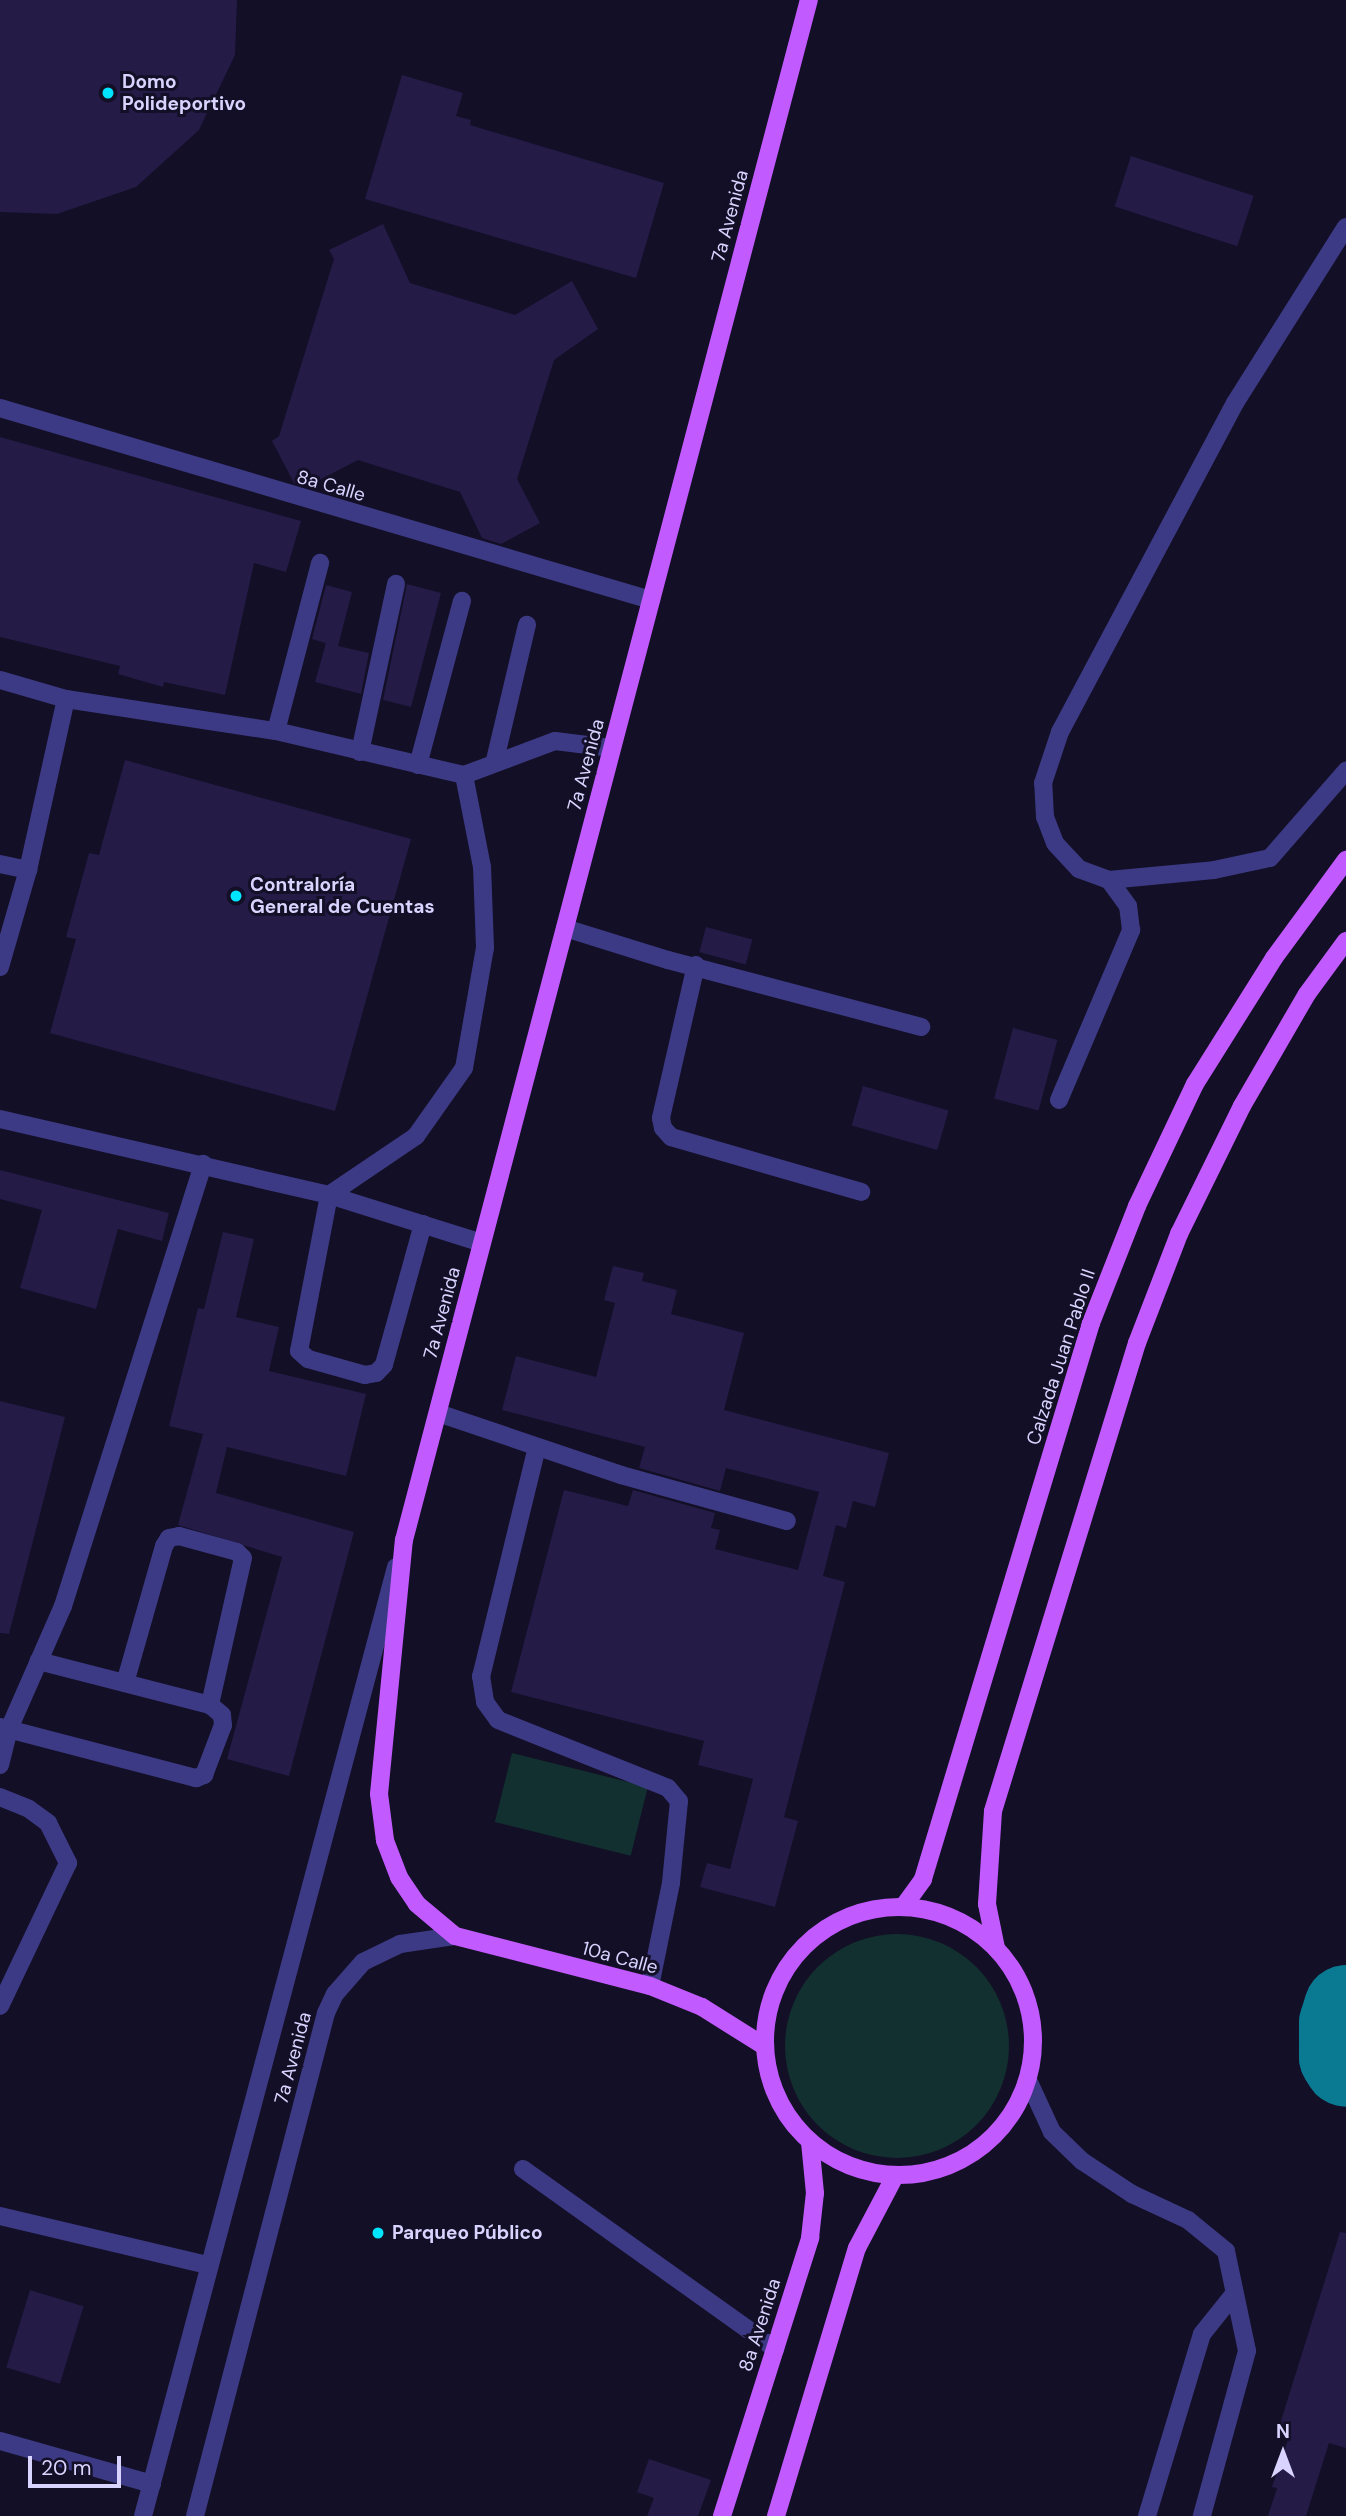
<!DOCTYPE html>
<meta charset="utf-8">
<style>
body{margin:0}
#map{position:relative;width:1346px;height:2516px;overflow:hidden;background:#130f26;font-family:"DM Sans",sans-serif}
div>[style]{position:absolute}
.green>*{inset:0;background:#12302f;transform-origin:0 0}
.round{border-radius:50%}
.taxiway>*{height:84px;margin:-42px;padding:0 42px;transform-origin:42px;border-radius:42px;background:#0a7a92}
.building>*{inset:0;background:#241b47;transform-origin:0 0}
.minor>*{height:18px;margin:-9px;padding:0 9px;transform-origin:9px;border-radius:9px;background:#3d3a85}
.major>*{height:18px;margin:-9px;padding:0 9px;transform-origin:9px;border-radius:9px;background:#c25bff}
.major>.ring{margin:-9px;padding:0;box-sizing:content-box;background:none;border:18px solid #c25bff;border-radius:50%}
.dots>*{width:19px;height:19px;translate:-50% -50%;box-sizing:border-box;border:4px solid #130f26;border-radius:50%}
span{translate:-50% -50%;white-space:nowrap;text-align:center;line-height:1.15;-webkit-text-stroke:6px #130f26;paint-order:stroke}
.poi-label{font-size:19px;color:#d9d4ff;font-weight:700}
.left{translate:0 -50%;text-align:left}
.street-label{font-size:19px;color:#d9d4ff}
.north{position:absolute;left:1248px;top:2418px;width:70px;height:70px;-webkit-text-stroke:5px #130f26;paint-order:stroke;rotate:0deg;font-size:19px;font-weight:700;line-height:28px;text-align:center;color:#d9d4ff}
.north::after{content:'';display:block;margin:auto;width:24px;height:32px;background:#d9d4ff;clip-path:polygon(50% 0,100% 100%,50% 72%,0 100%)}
.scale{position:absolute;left:28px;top:2456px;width:93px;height:32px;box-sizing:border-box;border:4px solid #d9d4ff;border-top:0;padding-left:9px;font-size:21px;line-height:24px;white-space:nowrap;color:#d9d4ff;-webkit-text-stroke:5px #130f26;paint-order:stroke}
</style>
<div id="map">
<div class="green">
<i style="left:512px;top:1753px;width:140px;height:71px;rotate:14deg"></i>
<i class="round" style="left:785px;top:1934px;width:224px;height:224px"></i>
</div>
<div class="taxiway">
<i style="left:1346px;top:2007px;width:17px;rotate:107deg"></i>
<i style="left:1341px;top:2023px;width:34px;rotate:90deg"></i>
<i style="left:1341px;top:2057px;width:9px;rotate:58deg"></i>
</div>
<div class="building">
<i style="clip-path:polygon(0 0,237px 0,235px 55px,199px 130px,136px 187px,57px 214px,0 212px)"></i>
<i style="clip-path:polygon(402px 75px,463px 93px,456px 116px,471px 120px,470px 125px,664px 183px,636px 278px,365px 199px)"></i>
<i style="left:1131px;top:156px;width:129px;height:53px;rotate:18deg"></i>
<i style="clip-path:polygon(383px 224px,410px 283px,515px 315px,572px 281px,598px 329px,554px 360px,517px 479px,540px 523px,501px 544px,482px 538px,460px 492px,358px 460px,306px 487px,294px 483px,272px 441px,279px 436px,334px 259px,329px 250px)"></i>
<i style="clip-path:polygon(0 437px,301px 521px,286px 572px,254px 563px,225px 695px,164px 682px,163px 687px,118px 674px,120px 666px,0 637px)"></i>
<i style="clip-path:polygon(407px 584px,441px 593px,411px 707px,383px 700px)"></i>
<i style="clip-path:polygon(326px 585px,352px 592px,338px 646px,369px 653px,361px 694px,315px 682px,326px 643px,332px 645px,312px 639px)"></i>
<i style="clip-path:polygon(125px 760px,411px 839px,335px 1111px,50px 1033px,76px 939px,66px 937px,89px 853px,99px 855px)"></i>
<i style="left:706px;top:927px;width:48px;height:26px;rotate:15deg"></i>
<i style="left:1013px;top:1028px;width:46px;height:73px;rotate:15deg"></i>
<i style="left:863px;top:1086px;width:89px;height:41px;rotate:16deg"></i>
<i style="clip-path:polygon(0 1170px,169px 1213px,162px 1241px,118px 1229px,96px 1309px,20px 1288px,42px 1210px,0 1199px)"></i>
<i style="clip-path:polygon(223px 1232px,254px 1239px,236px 1317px,279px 1327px,269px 1371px,366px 1394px,346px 1476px,227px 1447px,216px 1493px,354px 1532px,289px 1776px,227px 1759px,282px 1557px,178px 1525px,203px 1434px,169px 1426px,198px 1308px,204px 1309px)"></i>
<i style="clip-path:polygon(613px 1266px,644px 1273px,642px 1281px,677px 1290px,671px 1314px,744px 1333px,724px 1410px,889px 1453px,875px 1507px,853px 1501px,846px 1528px,836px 1525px,823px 1576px,845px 1582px,784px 1817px,798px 1821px,775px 1907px,700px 1887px,707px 1863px,730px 1869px,753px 1779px,698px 1765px,704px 1741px,511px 1692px,564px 1490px,628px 1506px,633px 1490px,715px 1513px,711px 1528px,720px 1530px,715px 1549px,798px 1570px,819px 1492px,726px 1468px,720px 1491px,639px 1468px,645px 1447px,502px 1410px,516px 1356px,596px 1377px,615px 1303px,604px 1300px)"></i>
<i style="clip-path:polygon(0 1401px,65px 1417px,9px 1634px,0 1633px)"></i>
<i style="clip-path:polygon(1340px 2232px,1346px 2233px,1346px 2448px,1329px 2443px,1306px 2516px,1268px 2516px,1277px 2488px,1272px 2487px,1291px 2431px,1279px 2427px)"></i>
<i style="left:30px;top:2290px;width:56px;height:81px;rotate:17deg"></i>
<i style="clip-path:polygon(649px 2459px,711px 2480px,698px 2516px,647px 2516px,654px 2498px,637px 2492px)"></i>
</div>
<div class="minor">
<i style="left:0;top:408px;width:679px;rotate:16.43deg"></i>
<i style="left:0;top:680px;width:69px;rotate:16.1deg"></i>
<i style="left:66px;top:699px;width:212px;rotate:8.7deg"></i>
<i style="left:276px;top:731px;width:193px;rotate:13.2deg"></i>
<i style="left:464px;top:775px;width:97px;rotate:-20.5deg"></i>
<i style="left:555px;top:741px;width:57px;rotate:7deg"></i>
<i style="left:276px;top:731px;width:174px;rotate:-75.3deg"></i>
<i style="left:360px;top:752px;width:172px;rotate:-77.9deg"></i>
<i style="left:495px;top:760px;width:139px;rotate:-76.7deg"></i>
<i style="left:418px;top:765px;width:170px;rotate:-75deg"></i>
<i style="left:0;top:864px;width:29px;rotate:12deg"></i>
<i style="left:1109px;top:880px;width:105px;rotate:-5.4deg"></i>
<i style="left:1214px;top:870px;width:57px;rotate:-12.1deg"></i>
<i style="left:1270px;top:858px;width:116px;rotate:-48.9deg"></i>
<i style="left:565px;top:928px;width:108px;rotate:17.3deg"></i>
<i style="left:668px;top:960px;width:262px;rotate:14.8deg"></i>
<i style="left:696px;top:965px;width:157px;rotate:102.9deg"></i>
<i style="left:661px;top:1118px;width:10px;rotate:79deg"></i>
<i style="left:663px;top:1128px;width:12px;rotate:48deg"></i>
<i style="left:671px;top:1137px;width:198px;rotate:16.1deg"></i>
<i style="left:0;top:967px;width:101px;rotate:-73.9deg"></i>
<i style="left:28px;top:870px;width:175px;rotate:-77.5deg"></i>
<i style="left:1059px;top:1100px;width:185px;rotate:-67deg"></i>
<i style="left:1131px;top:930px;width:24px;rotate:-97deg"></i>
<i style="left:1128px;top:906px;width:32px;rotate:-126deg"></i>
<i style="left:1109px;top:880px;width:32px;rotate:-160deg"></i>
<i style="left:1079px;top:869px;width:35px;rotate:-133deg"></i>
<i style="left:1055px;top:843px;width:28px;rotate:-111deg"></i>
<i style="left:1045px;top:817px;width:34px;rotate:-93deg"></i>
<i style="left:1043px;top:783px;width:54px;rotate:-71.6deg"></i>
<i style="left:1060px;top:732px;width:373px;rotate:-62deg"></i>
<i style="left:1235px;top:403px;width:208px;rotate:-57.8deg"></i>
<i style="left:0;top:1119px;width:338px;rotate:13deg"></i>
<i style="left:329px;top:1195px;width:160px;rotate:17.4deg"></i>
<i style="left:423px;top:1224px;width:146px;rotate:105.5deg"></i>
<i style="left:384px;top:1365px;width:11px;rotate:135deg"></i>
<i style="left:376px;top:1373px;width:11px;rotate:170deg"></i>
<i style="left:365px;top:1375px;width:59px;rotate:-164.3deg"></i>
<i style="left:308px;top:1359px;width:12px;rotate:-138deg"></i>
<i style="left:299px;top:1351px;width:159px;rotate:-79.1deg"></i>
<i style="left:329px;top:1195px;width:105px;rotate:-34.1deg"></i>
<i style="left:416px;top:1136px;width:83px;rotate:-54.8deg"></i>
<i style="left:464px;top:1068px;width:122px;rotate:-80.1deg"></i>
<i style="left:485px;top:948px;width:81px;rotate:-92.1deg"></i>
<i style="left:482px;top:867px;width:94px;rotate:-101.1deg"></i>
<i style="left:438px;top:1413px;width:193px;rotate:18.7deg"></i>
<i style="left:621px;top:1475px;width:172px;rotate:15.5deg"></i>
<i style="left:537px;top:1447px;width:236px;rotate:103.7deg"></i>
<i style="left:481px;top:1676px;width:26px;rotate:81deg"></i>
<i style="left:485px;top:1702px;width:22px;rotate:54deg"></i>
<i style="left:498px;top:1720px;width:183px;rotate:21.8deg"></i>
<i style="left:668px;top:1788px;width:17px;rotate:50deg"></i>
<i style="left:679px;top:1801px;width:82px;rotate:95.6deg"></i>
<i style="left:671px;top:1883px;width:105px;rotate:101.5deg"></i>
<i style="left:125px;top:1683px;width:142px;rotate:-74.1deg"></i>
<i style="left:164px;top:1546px;width:9px;rotate:-58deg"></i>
<i style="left:169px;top:1538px;width:10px;rotate:-11deg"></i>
<i style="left:179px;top:1536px;width:60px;rotate:15.4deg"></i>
<i style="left:237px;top:1552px;width:8px;rotate:45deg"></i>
<i style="left:243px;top:1558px;width:151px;rotate:102.7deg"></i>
<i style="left:0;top:1727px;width:203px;rotate:14.6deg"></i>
<i style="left:196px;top:1778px;width:9px;rotate:-21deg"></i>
<i style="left:204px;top:1775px;width:53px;rotate:-69.2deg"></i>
<i style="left:223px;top:1725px;width:10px;rotate:-96deg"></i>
<i style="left:222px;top:1715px;width:16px;rotate:-140deg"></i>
<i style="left:210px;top:1705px;width:177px;rotate:-165.6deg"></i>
<i style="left:0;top:1765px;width:37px;rotate:-76deg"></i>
<i style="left:9px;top:1729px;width:134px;rotate:-66.3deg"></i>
<i style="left:63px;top:1606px;width:464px;rotate:-72.4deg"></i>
<i style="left:0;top:1797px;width:31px;rotate:22deg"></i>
<i style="left:29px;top:1809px;width:24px;rotate:36deg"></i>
<i style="left:48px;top:1823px;width:45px;rotate:63.4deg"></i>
<i style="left:68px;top:1863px;width:158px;rotate:115.4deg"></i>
<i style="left:1028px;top:2080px;width:57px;rotate:65.2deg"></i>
<i style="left:1052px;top:2132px;width:42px;rotate:44deg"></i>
<i style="left:1082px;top:2161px;width:60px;rotate:33.4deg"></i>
<i style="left:1132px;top:2194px;width:62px;rotate:24.9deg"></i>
<i style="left:1188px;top:2220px;width:49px;rotate:39.2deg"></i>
<i style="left:1226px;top:2251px;width:102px;rotate:78.1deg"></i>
<i style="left:1247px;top:2351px;width:171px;rotate:105.3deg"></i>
<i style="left:523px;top:2169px;width:310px;rotate:35.5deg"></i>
<i style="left:0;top:2216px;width:213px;rotate:13.3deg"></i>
<i style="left:0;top:2441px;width:158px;rotate:15.8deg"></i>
<i style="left:143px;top:2516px;width:982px;rotate:-75.07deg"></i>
<i style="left:195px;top:2516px;width:520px;rotate:-75.4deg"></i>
<i style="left:326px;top:2013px;width:21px;rotate:-65deg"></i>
<i style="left:335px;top:1994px;width:43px;rotate:-48.8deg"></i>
<i style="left:363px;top:1962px;width:41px;rotate:-25.9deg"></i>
<i style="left:400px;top:1944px;width:56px;rotate:-8.3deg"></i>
<i style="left:1147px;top:2516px;width:190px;rotate:-73.2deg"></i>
<i style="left:1202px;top:2334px;width:51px;rotate:-51.3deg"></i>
</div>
<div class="major">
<i class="ring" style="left:765px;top:1907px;width:250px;height:250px"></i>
<i style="left:903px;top:1907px;width:34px;rotate:-54deg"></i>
<i style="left:923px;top:1879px;width:581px;rotate:-73.19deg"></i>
<i style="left:1091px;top:1323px;width:126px;rotate:-68.5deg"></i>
<i style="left:1137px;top:1206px;width:135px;rotate:-64.6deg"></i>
<i style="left:1195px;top:1084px;width:149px;rotate:-57.9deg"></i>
<i style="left:1274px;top:958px;width:122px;rotate:-53.7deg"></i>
<i style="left:996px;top:1948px;width:45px;rotate:-101.6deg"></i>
<i style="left:987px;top:1904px;width:93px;rotate:-86.3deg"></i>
<i style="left:993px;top:1811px;width:490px;rotate:-72.9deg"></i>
<i style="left:1137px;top:1343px;width:117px;rotate:-68.9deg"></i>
<i style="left:1179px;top:1234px;width:143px;rotate:-63.8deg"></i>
<i style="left:1242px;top:1106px;width:129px;rotate:-59.9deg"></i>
<i style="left:1307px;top:994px;width:66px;rotate:-53.7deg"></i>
<i style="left:764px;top:2046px;width:73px;rotate:-147.8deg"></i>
<i style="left:702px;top:2007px;width:56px;rotate:-158deg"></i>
<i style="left:650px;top:1986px;width:201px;rotate:-165.6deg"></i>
<i style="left:455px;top:1936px;width:50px;rotate:-139.9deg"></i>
<i style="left:417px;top:1904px;width:32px;rotate:-124deg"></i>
<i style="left:399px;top:1877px;width:40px;rotate:-111deg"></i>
<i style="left:385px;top:1840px;width:46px;rotate:-97.4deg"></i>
<i style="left:379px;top:1794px;width:255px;rotate:-84.4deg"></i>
<i style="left:404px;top:1540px;width:1592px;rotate:-75.27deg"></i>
<i style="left:722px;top:2516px;width:292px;rotate:-72.4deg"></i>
<i style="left:810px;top:2238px;width:45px;rotate:-83.7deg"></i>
<i style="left:815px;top:2193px;width:51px;rotate:-95.6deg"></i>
<i style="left:776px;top:2516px;width:280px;rotate:-73.2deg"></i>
<i style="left:857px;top:2248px;width:81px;rotate:-62.2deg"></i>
</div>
<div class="dots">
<i style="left:108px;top:93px;background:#00e5ff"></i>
<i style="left:236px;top:896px;background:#00e5ff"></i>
<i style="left:378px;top:2233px;background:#00e5ff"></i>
</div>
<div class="poi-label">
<span class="left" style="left:122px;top:93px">Domo<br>Polideportivo</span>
<span class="left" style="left:250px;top:896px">Contraloría<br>General de Cuentas</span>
<span class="left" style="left:392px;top:2233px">Parqueo Público</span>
</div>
<div class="street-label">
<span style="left:730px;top:216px;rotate:-75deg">7a Avenida</span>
<span style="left:331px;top:486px;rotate:16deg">8a Calle</span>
<span style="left:586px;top:765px;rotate:-75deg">7a Avenida</span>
<span style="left:442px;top:1313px;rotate:-75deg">7a Avenida</span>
<span style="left:1061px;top:1357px;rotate:-72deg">Calzada Juan Pablo II</span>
<span style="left:620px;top:1958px;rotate:15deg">10a Calle</span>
<span style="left:293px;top:2058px;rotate:-75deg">7a Avenida</span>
<span style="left:760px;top:2325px;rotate:-72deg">8a Avenida</span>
</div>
<div class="north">N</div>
<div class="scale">20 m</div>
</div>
